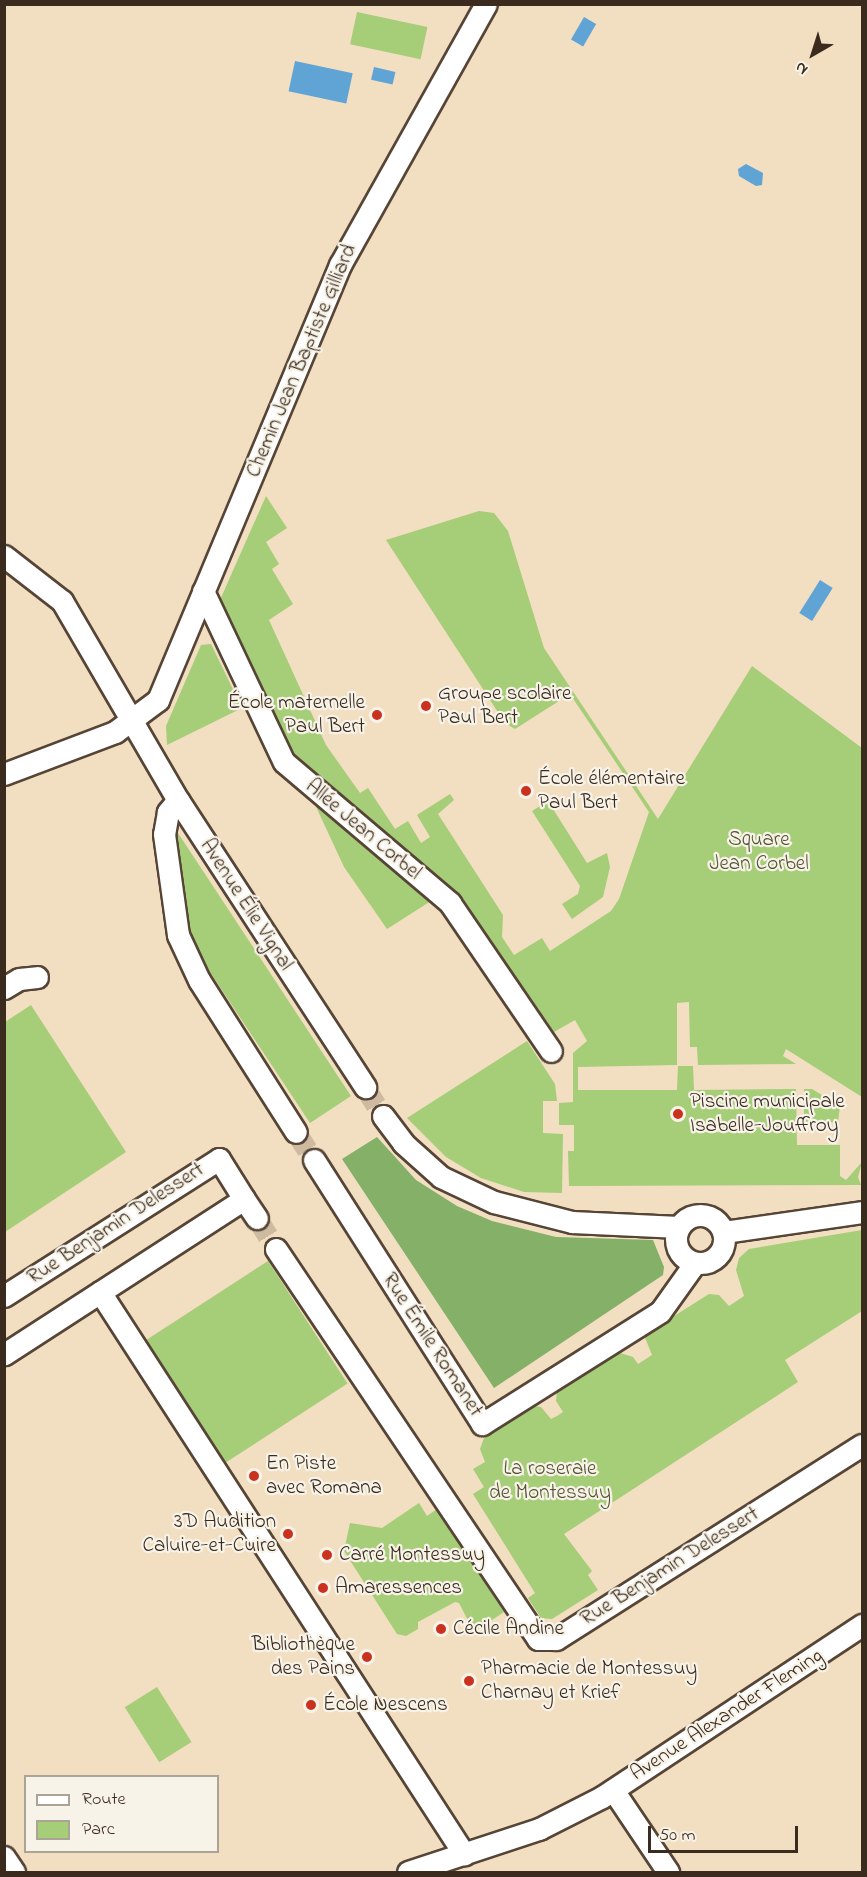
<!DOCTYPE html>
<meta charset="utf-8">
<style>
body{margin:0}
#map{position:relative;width:867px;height:1877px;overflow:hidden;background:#f2dec0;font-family:"Indie Flower",sans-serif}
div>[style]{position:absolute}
.green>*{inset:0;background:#a6cd78;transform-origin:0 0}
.forest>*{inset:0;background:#84b068}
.water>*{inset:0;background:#60a4d5;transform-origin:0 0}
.minor-tunnel>*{height:21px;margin-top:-10.5px;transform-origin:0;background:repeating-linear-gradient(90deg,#cdbaa0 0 21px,transparent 0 31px)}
.roads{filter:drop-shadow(2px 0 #564536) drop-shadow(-2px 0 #564536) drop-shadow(0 2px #564536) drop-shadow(0 -2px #564536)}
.minor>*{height:21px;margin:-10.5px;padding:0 10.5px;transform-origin:10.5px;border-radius:10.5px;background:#fff}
.minor>.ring{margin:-10.5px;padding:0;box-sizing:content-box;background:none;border:21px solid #fff;border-radius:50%}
.dots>*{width:16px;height:16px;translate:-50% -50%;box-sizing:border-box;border:3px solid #f7f3e8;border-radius:50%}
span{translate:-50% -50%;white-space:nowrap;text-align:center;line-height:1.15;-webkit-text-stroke:4.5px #f7f3e8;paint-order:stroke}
.street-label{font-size:21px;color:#3b2a1e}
.poi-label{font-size:21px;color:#3b2a1e}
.left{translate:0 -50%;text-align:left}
.right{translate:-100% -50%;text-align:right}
.park-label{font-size:21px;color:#565334}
.frame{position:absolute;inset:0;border:6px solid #3b2a1e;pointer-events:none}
.legend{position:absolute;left:24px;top:1775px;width:195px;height:78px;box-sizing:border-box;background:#f7f3e8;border:2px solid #aca397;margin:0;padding:8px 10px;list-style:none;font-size:18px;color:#3b2a1e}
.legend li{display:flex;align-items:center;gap:12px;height:30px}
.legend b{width:30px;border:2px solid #aca397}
.north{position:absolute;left:783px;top:24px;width:60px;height:60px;-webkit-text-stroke:4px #f7f3e8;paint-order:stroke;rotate:219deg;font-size:16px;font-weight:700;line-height:24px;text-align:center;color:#3b2a1e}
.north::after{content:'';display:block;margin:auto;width:21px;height:27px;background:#3b2a1e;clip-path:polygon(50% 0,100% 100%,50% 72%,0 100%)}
.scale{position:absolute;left:648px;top:1826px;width:150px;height:27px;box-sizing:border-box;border:3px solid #3b2a1e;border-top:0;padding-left:8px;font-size:18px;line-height:21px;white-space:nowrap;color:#3b2a1e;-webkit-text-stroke:4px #f7f3e8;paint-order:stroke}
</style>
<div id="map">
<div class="green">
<i style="left:357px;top:12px;width:72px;height:33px;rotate:12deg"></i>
<i style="clip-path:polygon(266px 496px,287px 528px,266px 542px,279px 564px,272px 569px,293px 604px,269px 620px,326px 745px,360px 793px,368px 788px,395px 829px,408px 821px,421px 843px,430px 837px,417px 815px,450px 794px,454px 800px,438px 814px,503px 915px,502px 937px,514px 955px,542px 938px,550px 951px,611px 911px,619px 899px,649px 812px,570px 694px,515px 729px,505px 723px,386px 540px,479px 511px,494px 513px,508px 531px,544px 648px,658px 819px,752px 666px,862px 748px,862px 1097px,786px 1049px,783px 1056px,796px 1064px,698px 1065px,697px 1047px,690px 1047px,689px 1002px,677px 1003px,677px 1065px,578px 1067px,578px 1090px,677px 1090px,678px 1066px,693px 1066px,694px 1090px,796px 1089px,797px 1145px,840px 1145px,840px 1176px,846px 1180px,862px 1162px,858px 1177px,861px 1185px,569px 1186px,568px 1151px,574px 1151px,574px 1125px,559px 1125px,559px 1103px,573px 1102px,573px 1053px,587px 1041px,575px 1020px,554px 1032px,460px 897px,455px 900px,445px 892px,387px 929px,344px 867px,220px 600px)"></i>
<i style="clip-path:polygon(211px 644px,242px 708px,167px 745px,166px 726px,201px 645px)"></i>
<i style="clip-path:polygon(548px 801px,587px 863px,607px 853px,610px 867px,603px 897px,572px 919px,562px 904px,578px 894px,580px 886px,532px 811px)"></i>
<i style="clip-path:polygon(174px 827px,351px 1096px,310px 1123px,192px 945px,176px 866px)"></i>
<i style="clip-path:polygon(31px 1005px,126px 1152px,5px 1232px,5px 1022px)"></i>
<i style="clip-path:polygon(527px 1041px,555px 1084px,557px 1101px,543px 1101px,543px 1133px,563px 1134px,562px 1193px,524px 1192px,481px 1178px,446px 1157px,407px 1118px)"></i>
<i style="clip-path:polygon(804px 1089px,812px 1089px,840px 1106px,838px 1122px,804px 1123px)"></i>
<i style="clip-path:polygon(862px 1230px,862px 1311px,785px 1360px,798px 1382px,564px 1534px,592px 1571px,588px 1575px,598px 1590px,552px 1619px,541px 1618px,528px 1598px,535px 1593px,473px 1494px,484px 1487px,473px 1469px,485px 1462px,480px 1449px,484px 1438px,535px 1406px,541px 1407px,551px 1419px,557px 1416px,563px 1412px,556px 1401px,557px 1391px,617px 1352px,633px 1357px,638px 1364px,652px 1355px,644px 1335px,709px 1294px,719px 1295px,729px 1306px,744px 1296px,736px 1270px,739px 1258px,749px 1249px)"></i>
<i style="left:268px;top:1261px;width:146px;height:153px;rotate:57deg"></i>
<i style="clip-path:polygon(419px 1503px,427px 1516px,437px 1509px,504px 1612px,474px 1632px,459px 1603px,455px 1602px,418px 1622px,418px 1629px,406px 1636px,397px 1634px,344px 1551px,350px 1523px,382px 1528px)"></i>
<i style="left:157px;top:1687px;width:65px;height:38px;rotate:58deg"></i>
</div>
<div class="forest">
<i style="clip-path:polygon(377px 1137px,416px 1180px,457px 1206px,492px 1221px,556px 1237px,653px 1240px,664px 1267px,663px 1275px,494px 1388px,342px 1159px)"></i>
</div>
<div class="water">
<i style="left:584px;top:17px;width:14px;height:26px;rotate:30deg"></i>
<i style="left:295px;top:61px;width:59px;height:31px;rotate:12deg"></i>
<i style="left:374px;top:67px;width:22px;height:13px;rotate:13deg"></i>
<i style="clip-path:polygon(746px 164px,763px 173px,762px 185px,756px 186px,739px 176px,738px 169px)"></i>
<i style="left:820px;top:580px;width:15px;height:39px;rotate:32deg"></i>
</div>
<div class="minor-tunnel">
<i style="left:365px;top:1087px;width:34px;rotate:58deg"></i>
<i style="left:296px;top:1132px;width:33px;rotate:57deg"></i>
<i style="left:257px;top:1218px;width:36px;rotate:58deg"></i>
</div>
<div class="roads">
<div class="minor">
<i style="left:4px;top:556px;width:73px;rotate:37.8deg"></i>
<i style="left:62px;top:601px;width:230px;rotate:59.8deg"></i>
<i style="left:178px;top:800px;width:343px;rotate:56.9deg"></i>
<i style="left:203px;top:591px;width:189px;rotate:64.7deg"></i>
<i style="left:284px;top:762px;width:218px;rotate:40.3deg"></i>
<i style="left:450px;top:903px;width:179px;rotate:55.7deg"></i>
<i style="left:4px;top:774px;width:119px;rotate:-20.7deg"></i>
<i style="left:115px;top:732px;width:54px;rotate:-36.7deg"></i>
<i style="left:158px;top:700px;width:472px;rotate:-67.3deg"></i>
<i style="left:340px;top:265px;width:299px;rotate:-60.8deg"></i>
<i style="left:178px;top:800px;width:16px;rotate:130deg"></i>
<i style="left:168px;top:812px;width:22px;rotate:100deg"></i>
<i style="left:164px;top:834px;width:102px;rotate:82.1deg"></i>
<i style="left:178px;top:935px;width:50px;rotate:65deg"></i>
<i style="left:199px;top:980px;width:180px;rotate:57.5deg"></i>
<i style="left:4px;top:988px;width:17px;rotate:-31deg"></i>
<i style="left:19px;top:979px;width:18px;rotate:-6deg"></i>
<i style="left:383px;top:1116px;width:34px;rotate:53deg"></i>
<i style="left:403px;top:1143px;width:51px;rotate:41.8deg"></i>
<i style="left:441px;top:1177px;width:59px;rotate:25.3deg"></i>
<i style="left:494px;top:1202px;width:81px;rotate:14.4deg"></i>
<i style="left:572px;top:1222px;width:107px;rotate:2.7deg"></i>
<i style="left:314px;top:1160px;width:313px;rotate:57.5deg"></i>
<i style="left:482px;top:1424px;width:210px;rotate:-32.2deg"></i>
<i style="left:660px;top:1312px;width:60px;rotate:-54.5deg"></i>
<i style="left:244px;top:1199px;width:23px;rotate:56deg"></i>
<i class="ring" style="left:676px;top:1215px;width:27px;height:27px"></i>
<i style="left:724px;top:1232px;width:139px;rotate:-8.2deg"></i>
<i style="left:276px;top:1249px;width:470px;rotate:56.1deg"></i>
<i style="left:538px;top:1639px;width:18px"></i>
<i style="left:556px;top:1639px;width:362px;rotate:-32.4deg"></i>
<i style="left:100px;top:1292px;width:670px;rotate:57.07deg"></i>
<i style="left:4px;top:1296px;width:255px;rotate:-32.5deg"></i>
<i style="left:219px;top:1159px;width:47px;rotate:58deg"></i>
<i style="left:244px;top:1199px;width:286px;rotate:147.1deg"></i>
<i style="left:613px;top:1790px;width:99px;rotate:56.1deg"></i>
<i style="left:4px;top:1857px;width:18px;rotate:56deg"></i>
<i style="left:408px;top:1872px;width:138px;rotate:-18.2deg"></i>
<i style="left:539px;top:1829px;width:71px;rotate:-26.9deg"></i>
<i style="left:602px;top:1797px;width:312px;rotate:-33.5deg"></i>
</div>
</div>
<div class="dots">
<i style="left:426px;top:706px;background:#c8321e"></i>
<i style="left:377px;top:715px;background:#c8321e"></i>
<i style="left:526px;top:791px;background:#c8321e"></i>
<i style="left:678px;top:1114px;background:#c8321e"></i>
<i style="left:254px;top:1476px;background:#c8321e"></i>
<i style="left:288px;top:1534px;background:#c8321e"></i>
<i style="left:327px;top:1555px;background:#c8321e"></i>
<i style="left:323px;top:1588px;background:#c8321e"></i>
<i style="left:441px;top:1629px;background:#c8321e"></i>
<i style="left:367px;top:1657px;background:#c8321e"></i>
<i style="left:469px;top:1681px;background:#c8321e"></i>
<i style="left:311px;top:1705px;background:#c8321e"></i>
</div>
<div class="street-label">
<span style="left:302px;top:361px;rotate:-67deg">Chemin Jean Baptiste Gilliard</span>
<span style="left:363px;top:830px;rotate:40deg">Allée Jean Corbel</span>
<span style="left:246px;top:905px;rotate:57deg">Avenue Élie Vignal</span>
<span style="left:116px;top:1224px;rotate:-33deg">Rue Benjamin Delessert</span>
<span style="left:432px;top:1345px;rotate:57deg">Rue Émile Romanet</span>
<span style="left:670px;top:1567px;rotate:-32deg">Rue Benjamin Delessert</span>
<span style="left:727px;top:1715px;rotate:-33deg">Avenue Alexander Fleming</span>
</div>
<div class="poi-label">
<span class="left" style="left:438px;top:706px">Groupe scolaire<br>Paul Bert</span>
<span class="right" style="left:365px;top:715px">École maternelle<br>Paul Bert</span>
<span class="left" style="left:538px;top:791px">École élémentaire<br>Paul Bert</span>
<span class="left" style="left:690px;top:1114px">Piscine municipale<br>Isabelle-Jouffroy</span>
<span class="left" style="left:266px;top:1476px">En Piste<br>avec Romana</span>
<span class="right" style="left:276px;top:1534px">3D Audition<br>Caluire-et-Cuire</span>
<span class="left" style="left:339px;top:1555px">Carré Montessuy</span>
<span class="left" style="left:335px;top:1588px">Amaressences</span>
<span class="left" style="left:453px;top:1629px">Cécile Andine</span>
<span class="right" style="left:355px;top:1657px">Bibliothèque<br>des Pains</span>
<span class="left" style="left:481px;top:1681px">Pharmacie de Montessuy<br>Charnay et Krief</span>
<span class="left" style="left:323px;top:1705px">École Nescens</span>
</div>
<div class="park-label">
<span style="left:759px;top:852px">Square<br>Jean Corbel</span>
<span style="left:550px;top:1481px">La roseraie<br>de Montessuy</span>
</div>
<div class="frame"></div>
<ul class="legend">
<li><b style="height:8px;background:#fff"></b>Route</li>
<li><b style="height:16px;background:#a6cd78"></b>Parc</li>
</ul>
<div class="north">N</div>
<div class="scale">50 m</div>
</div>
